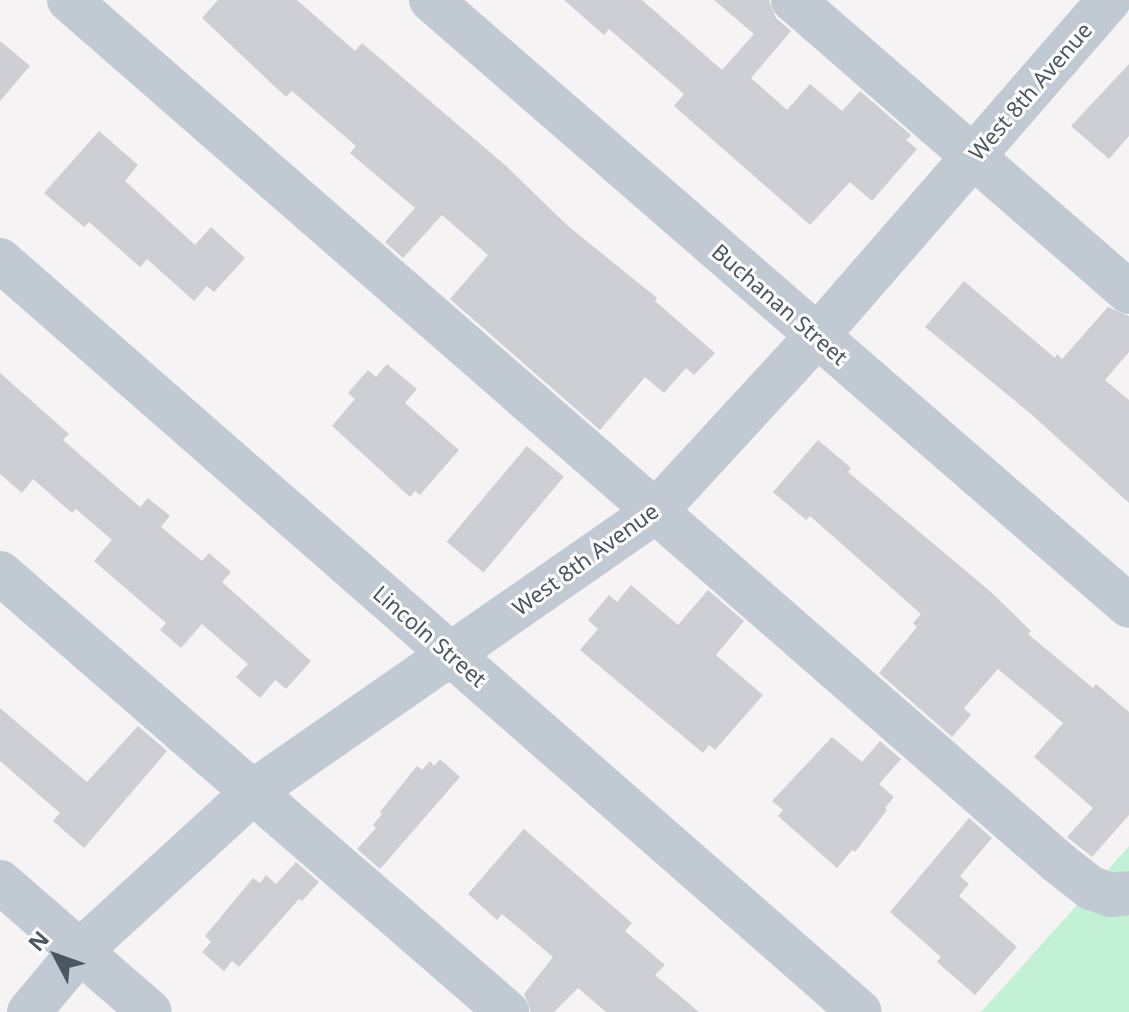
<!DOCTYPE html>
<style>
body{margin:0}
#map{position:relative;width:1129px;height:1012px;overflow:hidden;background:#f5f3f3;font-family:"Noto Sans",sans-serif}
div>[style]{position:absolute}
.green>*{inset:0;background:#c3f1d5}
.building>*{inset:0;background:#cdcfd5;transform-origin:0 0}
.minor>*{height:44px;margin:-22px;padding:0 22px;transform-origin:22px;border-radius:22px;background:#c1cad2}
span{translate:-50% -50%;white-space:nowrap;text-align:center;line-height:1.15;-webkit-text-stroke:6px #fff;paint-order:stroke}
.street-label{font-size:22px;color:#4a5661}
.north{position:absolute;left:16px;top:916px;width:80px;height:80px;-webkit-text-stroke:6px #fff;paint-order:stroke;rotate:311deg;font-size:22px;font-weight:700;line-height:32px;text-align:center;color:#4a5661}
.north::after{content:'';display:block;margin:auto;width:28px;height:36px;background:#4a5661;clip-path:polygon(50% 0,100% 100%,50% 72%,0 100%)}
</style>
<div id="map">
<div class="green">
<i style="clip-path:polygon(1129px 846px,1129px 1012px,981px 1012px,1085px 896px)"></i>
</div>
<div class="building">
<i style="clip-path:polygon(218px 0,297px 0,355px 51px,362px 43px,505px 165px,568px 226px,657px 298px,655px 301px,715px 353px,694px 375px,686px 368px,664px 393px,645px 377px,600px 430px,450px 299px,488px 255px,442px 215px,403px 258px,385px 242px,415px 208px,350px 153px,356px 146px,292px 91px,286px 97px,202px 18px)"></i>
<i style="clip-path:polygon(564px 0,642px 0,722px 70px,754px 34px,714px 0,769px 0,776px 18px,791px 31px,751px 78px,787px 110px,810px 84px,842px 111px,860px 91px,911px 135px,906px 140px,917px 149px,872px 201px,850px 182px,810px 225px,674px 106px,684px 94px,609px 29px,604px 35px)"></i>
<i style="clip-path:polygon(0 41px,30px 66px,0 101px)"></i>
<i style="clip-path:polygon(1129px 64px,1129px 136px,1109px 159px,1071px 126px)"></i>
<i style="clip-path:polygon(99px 131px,138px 165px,125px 181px,195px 245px,211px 227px,245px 258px,214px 292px,207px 286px,194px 301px,147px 259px,140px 267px,89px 222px,84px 227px,44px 193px)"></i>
<i style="clip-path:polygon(964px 281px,1055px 358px,1057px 354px,1062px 359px,1108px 307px,1129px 316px,1129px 352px,1105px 380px,1129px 400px,1129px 503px,1031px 414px,925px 327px)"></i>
<i style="clip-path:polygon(387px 364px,417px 389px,405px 403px,459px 450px,420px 495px,415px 491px,410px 497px,332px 426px,355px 399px,348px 393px,368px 370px,376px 377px)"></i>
<i style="clip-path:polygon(0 373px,69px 434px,63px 440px,140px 507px,148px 498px,170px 516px,161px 527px,202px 561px,209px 553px,231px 572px,222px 582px,311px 661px,286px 689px,275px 680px,260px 698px,236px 677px,248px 664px,202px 624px,181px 648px,160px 630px,166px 623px,94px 561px,112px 540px,76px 509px,72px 513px,33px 479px,22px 493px,0 474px)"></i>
<i style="clip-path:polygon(818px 440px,851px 468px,848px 472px,991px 592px,1031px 631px,1028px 634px,1093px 688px,1096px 684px,1129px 712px,1129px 815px,1092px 857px,1067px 837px,1093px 808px,1034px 757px,1063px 723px,998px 669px,964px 708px,971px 715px,952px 737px,879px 673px,917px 627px,913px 623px,921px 614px,810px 516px,806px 520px,773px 492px)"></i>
<i style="left:527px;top:446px;width:48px;height:125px;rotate:40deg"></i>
<i style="clip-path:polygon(631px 585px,678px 625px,708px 590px,744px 621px,716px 655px,763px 695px,715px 750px,709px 745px,703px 753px,580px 650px,598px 629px,588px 620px,609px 595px,617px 602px)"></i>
<i style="clip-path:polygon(0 708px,87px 782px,138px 726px,167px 751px,84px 848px,53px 821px,60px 813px,0 761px)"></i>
<i style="clip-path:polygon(832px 737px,862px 762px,880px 741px,901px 759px,879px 784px,894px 797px,885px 808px,887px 810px,855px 852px,852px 850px,837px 868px,778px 816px,783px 810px,772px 801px)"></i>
<i style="clip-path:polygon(440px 759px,460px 777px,380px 869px,357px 849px,376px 828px,373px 825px,382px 814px,380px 812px,417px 766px,422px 770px,430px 761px,434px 766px)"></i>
<i style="clip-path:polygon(969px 818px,992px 838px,960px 876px,969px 884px,959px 896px,1017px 947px,975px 995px,937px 962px,941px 957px,890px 912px)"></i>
<i style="clip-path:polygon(524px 829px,632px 923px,625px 931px,665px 965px,655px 975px,699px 1012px,606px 1012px,578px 988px,554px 1012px,531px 1012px,524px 994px,553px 957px,502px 914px,497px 920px,468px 894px)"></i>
<i style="clip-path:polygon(296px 862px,319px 882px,302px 901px,299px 899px,239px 967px,232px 961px,224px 971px,202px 952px,211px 942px,205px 936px,253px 878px,260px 883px,266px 875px,276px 884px)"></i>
</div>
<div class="minor">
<i style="left:69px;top:0;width:1313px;rotate:41.08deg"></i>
<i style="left:1059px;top:863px;width:41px;rotate:38deg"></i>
<i style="left:1091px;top:888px;width:21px;rotate:19deg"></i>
<i style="left:1111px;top:895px;width:18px;rotate:-6deg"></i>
<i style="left:431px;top:0;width:924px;rotate:40.96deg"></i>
<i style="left:793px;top:0;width:445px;rotate:41deg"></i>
<i style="left:0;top:260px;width:1142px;rotate:41.17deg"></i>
<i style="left:0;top:573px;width:671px;rotate:40.89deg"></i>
<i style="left:0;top:882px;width:198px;rotate:40.9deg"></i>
<i style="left:29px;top:1012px;width:80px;rotate:-50.1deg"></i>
<i style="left:80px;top:951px;width:241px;rotate:-42.5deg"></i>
<i style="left:258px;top:788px;width:484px;rotate:-34.8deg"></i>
<i style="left:655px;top:512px;width:239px;rotate:-47.4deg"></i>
<i style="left:817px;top:336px;width:445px;rotate:-49deg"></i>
</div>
<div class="street-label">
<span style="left:1030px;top:91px;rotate:-49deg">West 8th Avenue</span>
<span style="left:780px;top:304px;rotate:41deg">Buchanan Street</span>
<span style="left:585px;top:559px;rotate:-36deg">West 8th Avenue</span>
<span style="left:430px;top:636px;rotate:41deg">Lincoln Street</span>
</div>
<div class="north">N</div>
</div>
